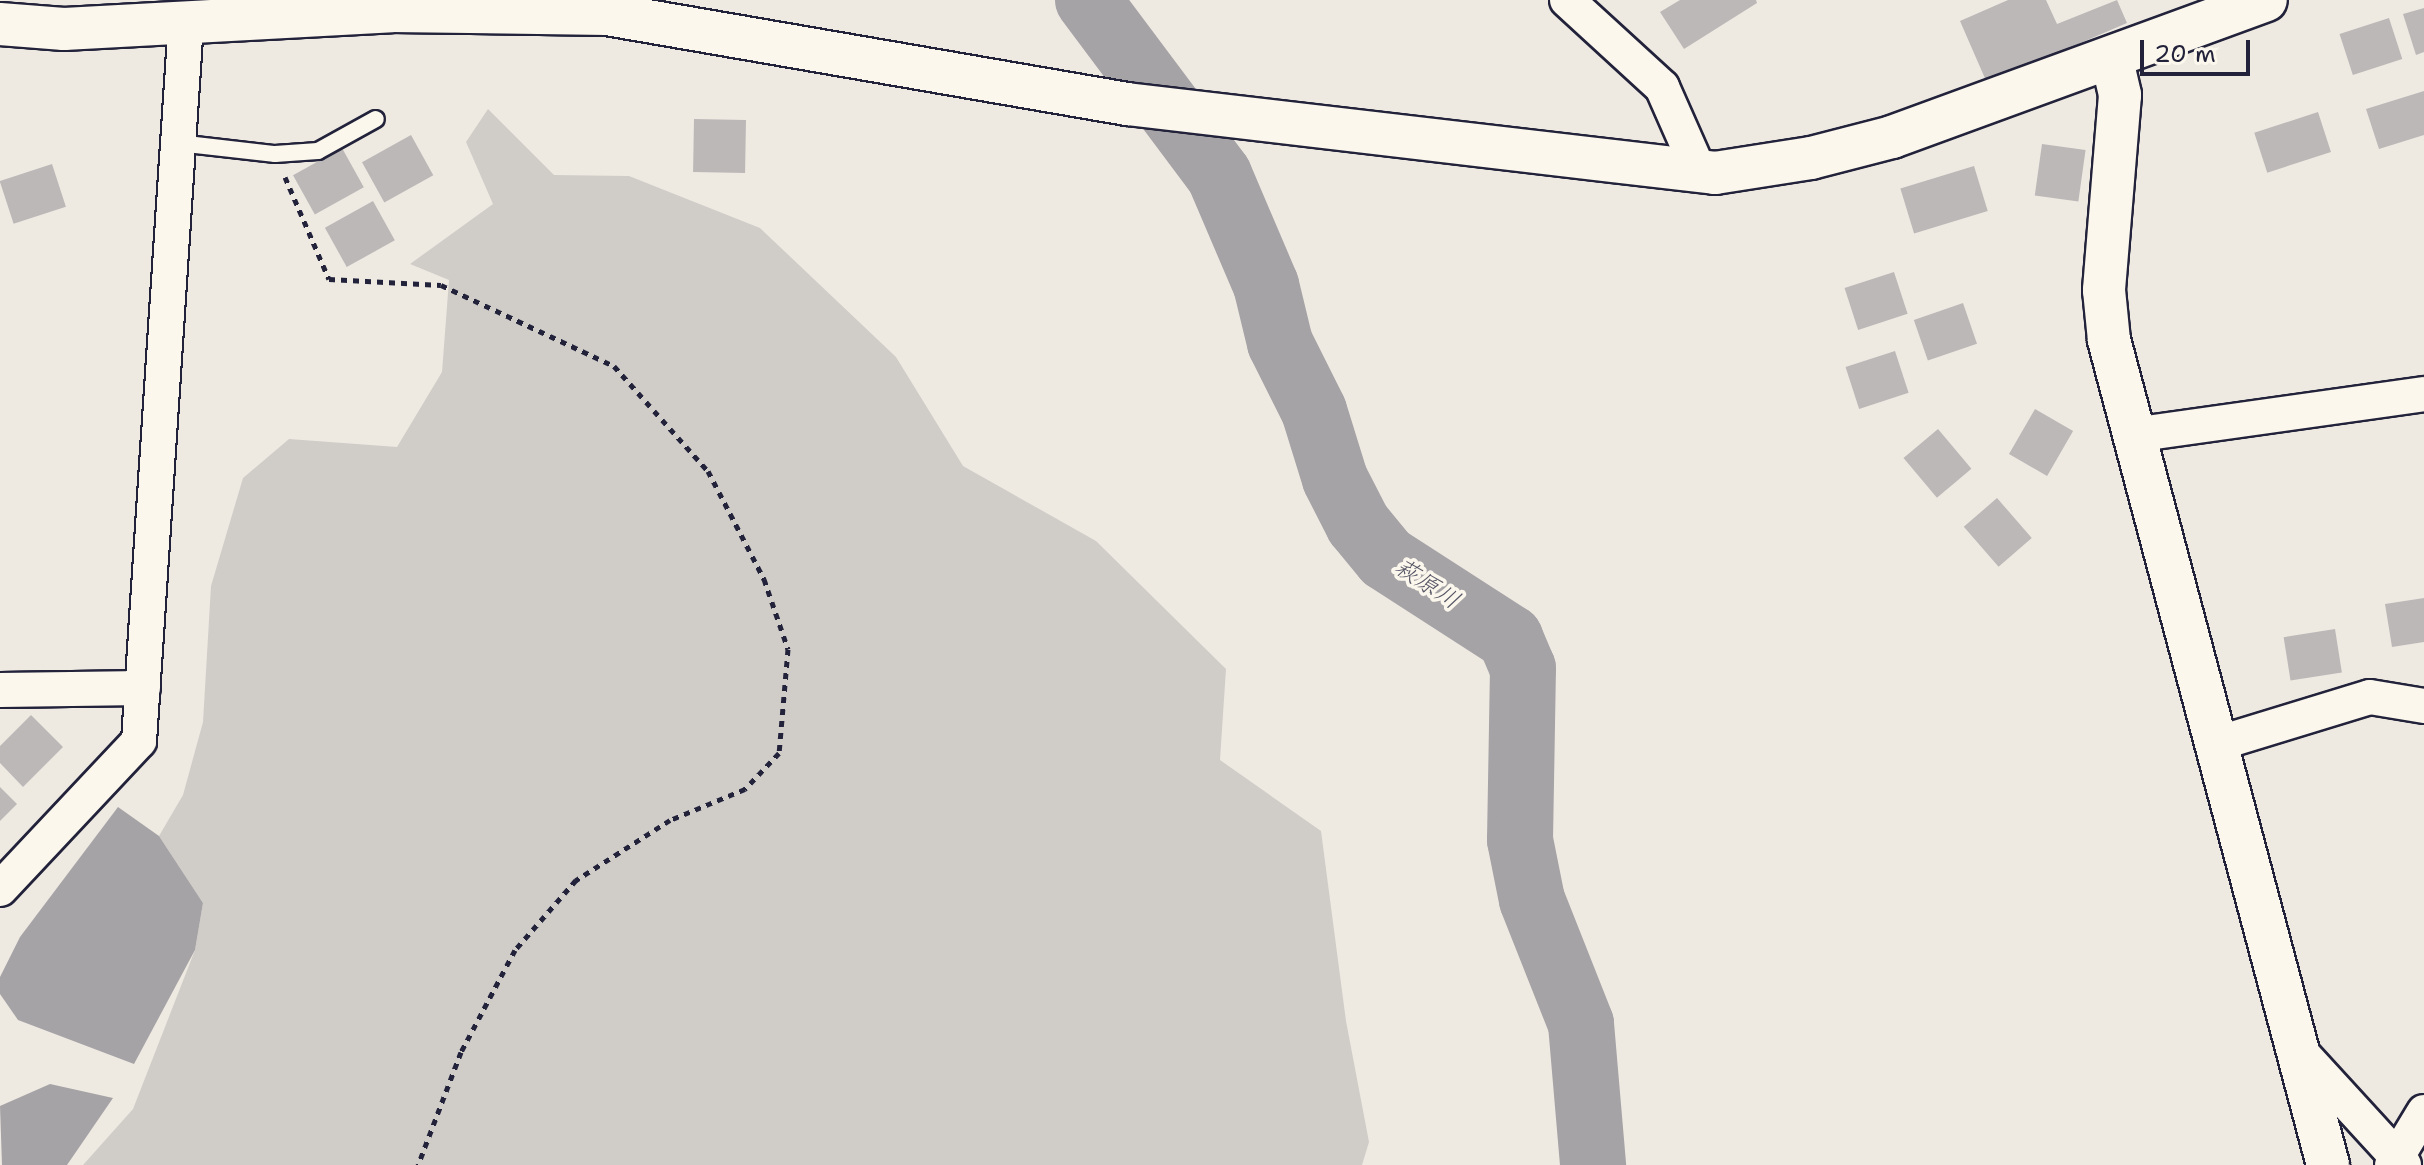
<!DOCTYPE html>
<meta charset="utf-8">
<style>
body{margin:0}
#map{position:relative;width:2424px;height:1165px;overflow:hidden;background:#eeeae2;font-family:"Shantell Sans","Klee One",sans-serif}
div>[style]{position:absolute}
.green>*{inset:0;background:#d0cdc9}
.water>*{inset:0;background:#a6a3a7}
.river>*{height:66px;margin:-33px;padding:0 33px;transform-origin:33px;border-radius:33px;background:#a6a3a7}
.building>*{inset:0;background:#bcb8b8;transform-origin:0 0}
.path>*{height:5px;margin-top:-2.5px;transform-origin:0;background:repeating-linear-gradient(90deg,#22223b 0 6px,transparent 0 12px)}
.roads{filter:drop-shadow(2px 0 #22223b) drop-shadow(-2px 0 #22223b) drop-shadow(0 2px #22223b) drop-shadow(0 -2px #22223b)}
.service>*{height:16px;margin:-8px;padding:0 8px;transform-origin:8px;border-radius:8px;background:#fbf7ec}
.minor>*{height:34px;margin:-17px;padding:0 17px;transform-origin:17px;border-radius:17px;background:#fbf7ec}
.tertiary>*{height:42px;margin:-21px;padding:0 21px;transform-origin:21px;border-radius:21px;background:#fbf7ec}
span{translate:-50% -50%;white-space:nowrap;text-align:center;line-height:1.15;-webkit-text-stroke:7px #fbf7ec;paint-order:stroke}
.water-label{font-size:24px;color:#575666;font-style:italic}
.scale{position:absolute;left:2140px;top:40px;width:110px;height:36px;box-sizing:border-box;border:4px solid #22223b;border-top:0;padding-left:10px;font-size:24px;line-height:28px;white-space:nowrap;color:#22223b;-webkit-text-stroke:6px #fbf7ec;paint-order:stroke}
</style>
<div id="map">
<div class="green">
<i style="clip-path:polygon(488px 109px,554px 175px,629px 176px,760px 228px,896px 357px,963px 466px,1096px 541px,1226px 669px,1220px 760px,1321px 831px,1346px 1021px,1369px 1142px,1362px 1165px,83px 1165px,133px 1109px,195px 950px,203px 903px,159px 836px,183px 795px,203px 722px,211px 586px,243px 478px,289px 439px,397px 447px,442px 372px,449px 280px,410px 264px,493px 204px,466px 142px)"></i>
</div>
<div class="water">
<i style="clip-path:polygon(118px 807px,159px 836px,203px 903px,195px 950px,134px 1064px,18px 1020px,0 994px,0 977px,20px 937px)"></i>
<i style="clip-path:polygon(50px 1084px,113px 1098px,67px 1165px,2px 1165px,0 1106px)"></i>
</div>
<div class="river">
<i style="left:1088px;top:0;width:219px;rotate:53.2deg"></i>
<i style="left:1219px;top:175px;width:120px;rotate:66.9deg"></i>
<i style="left:1266px;top:285px;width:60px;rotate:76.4deg"></i>
<i style="left:1280px;top:343px;width:76px;rotate:63.4deg"></i>
<i style="left:1314px;top:411px;width:71px;rotate:72.8deg"></i>
<i style="left:1335px;top:479px;width:51px;rotate:62.9deg"></i>
<i style="left:1358px;top:524px;width:44px;rotate:50.5deg"></i>
<i style="left:1386px;top:558px;width:148px;rotate:32.8deg"></i>
<i style="left:1510px;top:638px;width:33px;rotate:67deg"></i>
<i style="left:1523px;top:668px;width:172px;rotate:91deg"></i>
<i style="left:1520px;top:840px;width:61px;rotate:78.7deg"></i>
<i style="left:1532px;top:900px;width:133px;rotate:68.4deg"></i>
<i style="left:1581px;top:1024px;width:142px;rotate:85.1deg"></i>
</div>
<div class="building">
<i style="clip-path:polygon(1680px 0,1756px 0,1757px 3px,1684px 49px,1660px 12px)"></i>
<i style="clip-path:polygon(2008px 0,2046px 0,2057px 24px,2117px 0,2127px 23px,1987px 83px,1960px 21px)"></i>
<i style="clip-path:polygon(2424px 8px,2424px 52px,2416px 55px,2403px 14px)"></i>
<i style="left:2389px;top:18px;width:43px;height:52px;rotate:72deg"></i>
<i style="clip-path:polygon(2424px 91px,2424px 135px,2379px 149px,2366px 109px)"></i>
<i style="left:2318px;top:112px;width:42px;height:67px;rotate:72deg"></i>
<i style="left:694px;top:119px;width:52px;height:53px;rotate:1deg"></i>
<i style="left:411px;top:135px;width:46px;height:56px;rotate:61deg"></i>
<i style="left:2042px;top:144px;width:44px;height:52px;rotate:8deg"></i>
<i style="left:342px;top:148px;width:45px;height:56px;rotate:61deg"></i>
<i style="left:52px;top:164px;width:45px;height:55px;rotate:72deg"></i>
<i style="left:1974px;top:166px;width:47px;height:77px;rotate:73deg"></i>
<i style="left:373px;top:201px;width:45px;height:55px;rotate:61deg"></i>
<i style="left:1894px;top:272px;width:44px;height:52px;rotate:72deg"></i>
<i style="left:1963px;top:303px;width:43px;height:52px;rotate:71deg"></i>
<i style="left:1895px;top:351px;width:44px;height:52px;rotate:72deg"></i>
<i style="left:2035px;top:409px;width:44px;height:52px;rotate:30deg"></i>
<i style="left:1938px;top:429px;width:52px;height:45px;rotate:50deg"></i>
<i style="left:1997px;top:498px;width:53px;height:44px;rotate:49deg"></i>
<i style="clip-path:polygon(2424px 598px,2424px 642px,2392px 647px,2385px 604px)"></i>
<i style="left:2335px;top:629px;width:44px;height:52px;rotate:81deg"></i>
<i style="clip-path:polygon(31px 715px,63px 747px,23px 787px,0 763px,0 746px)"></i>
<i style="clip-path:polygon(0 787px,17px 804px,0 821px)"></i>
</div>
<div class="path">
<i style="left:285px;top:177px;width:111px;rotate:66.7deg"></i>
<i style="left:329px;top:279px;width:112px;rotate:3.1deg"></i>
<i style="left:441px;top:285px;width:191px;rotate:25.1deg"></i>
<i style="left:614px;top:366px;width:141px;rotate:48.2deg"></i>
<i style="left:708px;top:471px;width:122px;rotate:62.6deg"></i>
<i style="left:764px;top:579px;width:74px;rotate:71.1deg"></i>
<i style="left:788px;top:649px;width:104px;rotate:94.9deg"></i>
<i style="left:779px;top:753px;width:50px;rotate:133.4deg"></i>
<i style="left:745px;top:789px;width:81px;rotate:157.5deg"></i>
<i style="left:670px;top:820px;width:112px;rotate:147.4deg"></i>
<i style="left:576px;top:880px;width:93px;rotate:131.1deg"></i>
<i style="left:515px;top:950px;width:115px;rotate:117.9deg"></i>
<i style="left:461px;top:1052px;width:121px;rotate:110.8deg"></i>
</div>
<div class="roads">
<div class="service">
<i style="left:178px;top:143px;width:98px;rotate:6.5deg"></i>
<i style="left:275px;top:154px;width:43px;rotate:-4deg"></i>
<i style="left:318px;top:151px;width:66px;rotate:-28.9deg"></i>
</div>
<div class="minor">
<i style="left:1567px;top:0;width:129px;rotate:42.5deg"></i>
<i style="left:1662px;top:87px;width:92px;rotate:66.2deg"></i>
<i style="left:2133px;top:435px;width:294px;rotate:-8deg"></i>
<i style="left:0;top:690px;width:143px;rotate:-0.8deg"></i>
<i style="left:2213px;top:745px;width:164px;rotate:-17deg"></i>
<i style="left:2370px;top:697px;width:55px;rotate:9.5deg"></i>
<i style="left:0;top:889px;width:203px;rotate:-46.8deg"></i>
<i style="left:139px;top:741px;width:721px;rotate:-86.26deg"></i>
<i style="left:2296px;top:1047px;width:160px;rotate:47.5deg"></i>
<i style="left:2392px;top:1165px;width:62px;rotate:-58.9deg"></i>
</div>
<div class="tertiary">
<i style="left:0;top:24px;width:64px;rotate:4.5deg"></i>
<i style="left:64px;top:29px;width:328px;rotate:-3.1deg"></i>
<i style="left:392px;top:11px;width:215px;rotate:0.8deg"></i>
<i style="left:607px;top:14px;width:528px;rotate:9.82deg"></i>
<i style="left:1127px;top:104px;width:592px;rotate:6.69deg"></i>
<i style="left:1715px;top:173px;width:97px;rotate:-8.9deg"></i>
<i style="left:1811px;top:158px;width:84px;rotate:-14.5deg"></i>
<i style="left:1892px;top:137px;width:398px;rotate:-20.1deg"></i>
<i style="left:2112px;top:60px;width:36px;rotate:77deg"></i>
<i style="left:2120px;top:95px;width:196px;rotate:94.7deg"></i>
<i style="left:2104px;top:290px;width:50px;rotate:84.3deg"></i>
<i style="left:2109px;top:340px;width:854px;rotate:75.13deg"></i>
</div>
</div>
<div class="water-label">
<span style="left:1427px;top:584px;rotate:33deg">萩原川</span>
</div>
<div class="scale">20 m</div>
</div>
